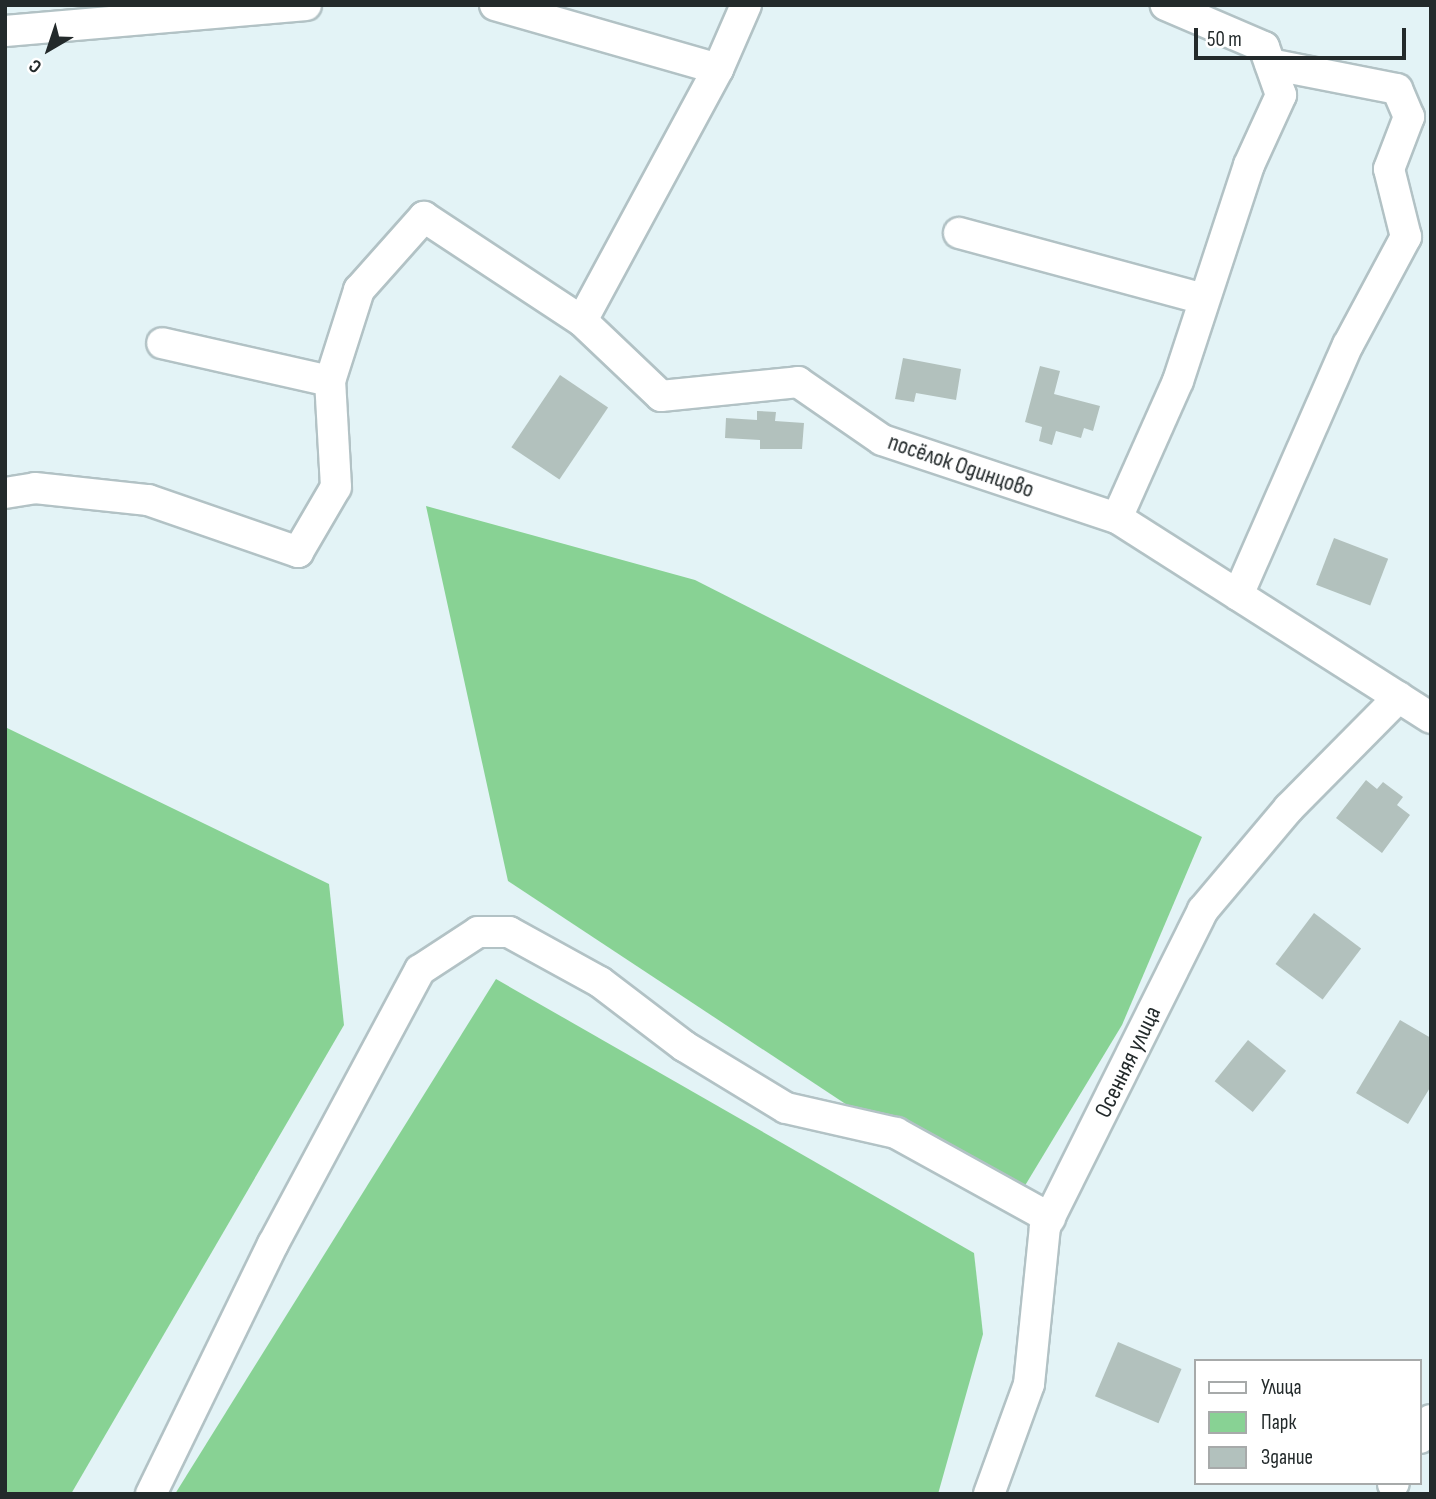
<!DOCTYPE html>
<meta charset="utf-8">
<style>
body{margin:0}
#map{position:relative;width:1436px;height:1499px;overflow:hidden;background:#e3f3f6;font-family:"Sofia Sans Condensed",sans-serif}
div>[style]{position:absolute}
.green>*{inset:0;background:#88d294}
.building>*{inset:0;background:#b2c1bd;transform-origin:0 0}
.roads{filter:drop-shadow(2px 0 #b2c2c5) drop-shadow(-2px 0 #b2c2c5) drop-shadow(0 2px #b2c2c5) drop-shadow(0 -2px #b2c2c5)}
.minor>*{height:30px;margin:-15px;padding:0 15px;transform-origin:15px;border-radius:15px;background:#fff}
span{translate:-50% -50%;white-space:nowrap;text-align:center;line-height:1.15;-webkit-text-stroke:6px #fff;paint-order:stroke}
.street-label{font-size:24px;color:#232a2b}
.frame{position:absolute;inset:0;border:7px solid #232a2b;pointer-events:none}
.legend{position:absolute;left:1194px;top:1359px;width:228px;height:126px;box-sizing:border-box;background:#fff;border:2px solid #a7aaaa;margin:0;padding:9px 12px;list-style:none;font-size:21px;color:#232a2b}
.legend li{display:flex;align-items:center;gap:14px;height:35px}
.legend b{width:35px;border:2px solid #a7aaaa}
.north{position:absolute;left:14px;top:14px;width:70px;height:70px;-webkit-text-stroke:5px #fff;paint-order:stroke;rotate:219deg;font-size:19px;font-weight:700;line-height:28px;text-align:center;color:#232a2b}
.north::after{content:'';display:block;margin:auto;width:24px;height:32px;background:#232a2b;clip-path:polygon(50% 0,100% 100%,50% 72%,0 100%)}
.scale{position:absolute;left:1194px;top:28px;width:212px;height:32px;box-sizing:border-box;border:4px solid #232a2b;border-top:0;padding-left:9px;font-size:21px;line-height:24px;white-space:nowrap;color:#232a2b;-webkit-text-stroke:5px #fff;paint-order:stroke}
</style>
<div id="map">
<div class="green">
<i style="clip-path:polygon(426px 506px,695px 580px,1202px 837px,1122px 1025px,1009px 1212px,508px 881px)"></i>
<i style="clip-path:polygon(5px 727px,329px 884px,344px 1025px,71px 1494px,5px 1494px)"></i>
<i style="clip-path:polygon(496px 979px,974px 1253px,983px 1334px,938px 1494px,175px 1494px)"></i>
</div>
<div class="building">
<i style="clip-path:polygon(903px 358px,961px 369px,956px 400px,916px 393px,914px 402px,895px 399px)"></i>
<i style="clip-path:polygon(1040px 366px,1060px 371px,1054px 394px,1100px 406px,1093px 431px,1084px 428px,1081px 438px,1056px 431px,1052px 445px,1039px 441px,1042px 427px,1025px 422px)"></i>
<i style="left:560px;top:375px;width:58px;height:87px;rotate:34deg"></i>
<i style="clip-path:polygon(757px 411px,776px 412px,775px 421px,804px 423px,802px 449px,760px 449px,760px 440px,725px 438px,726px 418px,757px 420px)"></i>
<i style="left:1334px;top:538px;width:58px;height:50px;rotate:21deg"></i>
<i style="clip-path:polygon(1366px 780px,1377px 789px,1383px 782px,1403px 797px,1397px 805px,1410px 815px,1382px 853px,1336px 818px)"></i>
<i style="left:1314px;top:913px;width:59px;height:64px;rotate:37deg"></i>
<i style="clip-path:polygon(1400px 1020px,1431px 1038px,1431px 1086px,1408px 1124px,1356px 1093px)"></i>
<i style="left:1248px;top:1040px;width:49px;height:53px;rotate:39deg"></i>
<i style="left:1118px;top:1342px;width:69px;height:59px;rotate:23deg"></i>
</div>
<div class="roads">
<div class="minor">
<i style="left:495px;top:5px;width:232px;rotate:16deg"></i>
<i style="left:746px;top:5px;width:70px;rotate:113.6deg"></i>
<i style="left:718px;top:69px;width:286px;rotate:118.4deg"></i>
<i style="left:582px;top:321px;width:109px;rotate:43.5deg"></i>
<i style="left:661px;top:396px;width:138px;rotate:-5.8deg"></i>
<i style="left:798px;top:382px;width:102px;rotate:34.6deg"></i>
<i style="left:882px;top:440px;width:248px;rotate:18.4deg"></i>
<i style="left:1117px;top:518px;width:372px;rotate:32.5deg"></i>
<i style="left:5px;top:31px;width:302px;rotate:-4.9deg"></i>
<i style="left:959px;top:233px;width:253px;rotate:15.1deg"></i>
<i style="left:330px;top:381px;width:96px;rotate:-72.3deg"></i>
<i style="left:359px;top:290px;width:98px;rotate:-48.3deg"></i>
<i style="left:424px;top:217px;width:189px;rotate:33.4deg"></i>
<i style="left:5px;top:493px;width:30px;rotate:-9deg"></i>
<i style="left:35px;top:488px;width:114px;rotate:6.1deg"></i>
<i style="left:148px;top:500px;width:159px;rotate:19.1deg"></i>
<i style="left:298px;top:552px;width:75px;rotate:-59.7deg"></i>
<i style="left:336px;top:487px;width:106px;rotate:-93.2deg"></i>
<i style="left:330px;top:381px;width:172px;rotate:-167.3deg"></i>
<i style="left:1117px;top:518px;width:150px;rotate:-66deg"></i>
<i style="left:1178px;top:381px;width:227px;rotate:-71.8deg"></i>
<i style="left:1249px;top:165px;width:77px;rotate:-65.4deg"></i>
<i style="left:1281px;top:95px;width:51px;rotate:-109.5deg"></i>
<i style="left:1264px;top:47px;width:107px;rotate:-156.8deg"></i>
<i style="left:1238px;top:595px;width:273px;rotate:-66.3deg"></i>
<i style="left:1348px;top:345px;width:123px;rotate:-61.8deg"></i>
<i style="left:1406px;top:237px;width:70px;rotate:-104deg"></i>
<i style="left:1389px;top:169px;width:56px;rotate:-69deg"></i>
<i style="left:1409px;top:117px;width:30px;rotate:-113deg"></i>
<i style="left:1397px;top:89px;width:129px;rotate:-168.9deg"></i>
<i style="left:1420px;top:1438px;width:21px;rotate:-59deg"></i>
<i style="left:1393px;top:1484px;width:1px;rotate:-45deg"></i>
<i style="left:151px;top:1494px;width:278px;rotate:-64deg"></i>
<i style="left:273px;top:1244px;width:311px;rotate:-61.8deg"></i>
<i style="left:420px;top:970px;width:69px;rotate:-33.2deg"></i>
<i style="left:478px;top:932px;width:31px"></i>
<i style="left:509px;top:932px;width:104px;rotate:28.8deg"></i>
<i style="left:600px;top:982px;width:106px;rotate:37.3deg"></i>
<i style="left:684px;top:1046px;width:119px;rotate:31.3deg"></i>
<i style="left:786px;top:1108px;width:113px;rotate:12.8deg"></i>
<i style="left:896px;top:1133px;width:176px;rotate:28.9deg"></i>
<i style="left:989px;top:1494px;width:117px;rotate:-70deg"></i>
<i style="left:1029px;top:1384px;width:158px;rotate:-84.2deg"></i>
<i style="left:1045px;top:1227px;width:354px;rotate:-63.5deg"></i>
<i style="left:1203px;top:910px;width:133px;rotate:-49.9deg"></i>
<i style="left:1289px;top:808px;width:156px;rotate:-45.3deg"></i>
</div>
</div>
<div class="street-label">
<span style="left:961px;top:466px;rotate:19deg">посёлок Одинцово</span>
<span style="left:1128px;top:1062px;rotate:-64deg">Осенняя улица</span>
</div>
<div class="frame"></div>
<ul class="legend">
<li><b style="height:9px;background:#fff"></b>Улица</li>
<li><b style="height:19px;background:#88d294"></b>Парк</li>
<li><b style="height:19px;background:#b2c1bd"></b>Здание</li>
</ul>
<div class="north">С</div>
<div class="scale">50 m</div>
</div>
